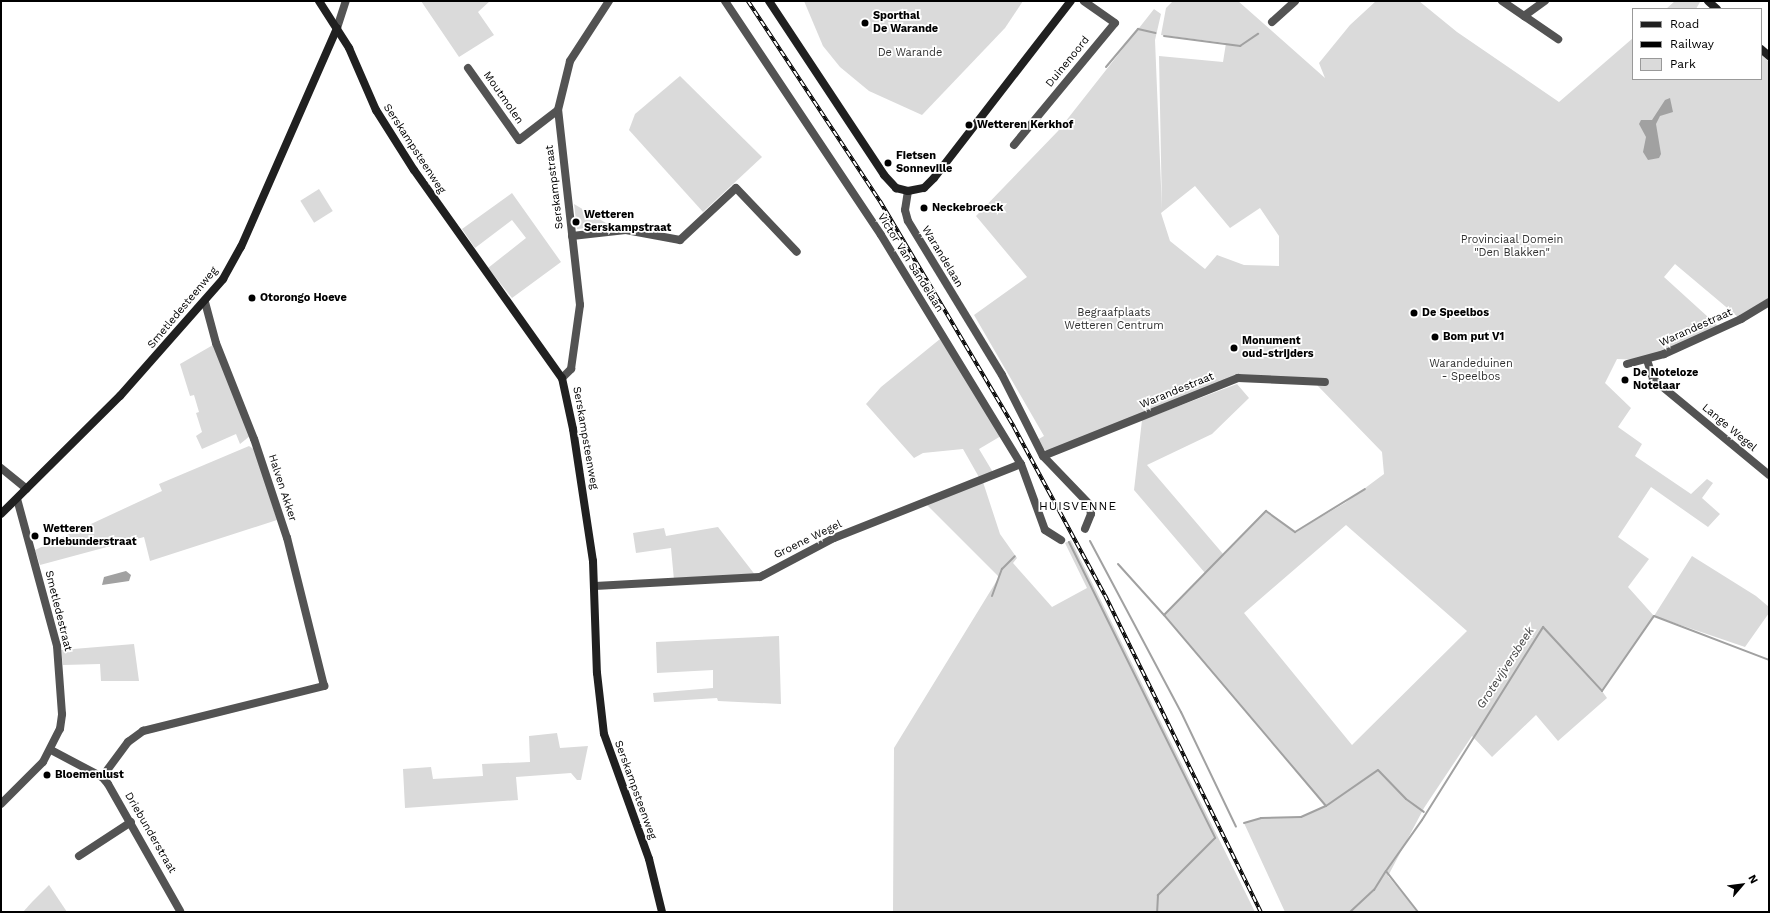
<!DOCTYPE html>
<style>
body{margin:0}
#map{position:relative;width:1770px;height:913px;overflow:hidden;background:#fff;font-family:"Work Sans",sans-serif}
div>[style]{position:absolute}
.green>*{inset:0;background:#dadada;transform-origin:0 0}
.water>*{inset:0;background:#a1a1a1}
.stream>*{height:2px;margin:-1px;padding:0 1px;transform-origin:1px;border-radius:1px;background:#a1a1a1}
.street>*{height:8px;margin:-4px;padding:0 4px;transform-origin:4px;border-radius:4px;background:#535353}
.secondary>*{height:8px;margin:-4px;padding:0 4px;transform-origin:4px;border-radius:4px;background:#202020}
.rail>*{height:3.5px;margin-top:-1.75px;transform-origin:0;background:repeating-linear-gradient(90deg,#fff 0 6px,#000 0 12px);box-sizing:border-box;border-block:1px solid #000}
.dots>*{width:11px;height:11px;translate:-50% -50%;box-sizing:border-box;border:2px solid #fff;border-radius:50%}
span{translate:-50% -50%;white-space:nowrap;text-align:center;line-height:1.15;-webkit-text-stroke:3.5px #fff;paint-order:stroke}
.poi-label{font-size:11px;color:#000;font-weight:700}
.left{translate:0 -50%;text-align:left}
.park-label{font-size:11px;color:#313131}
.street-label{font-size:11px;color:#000}
.neighbourhood-label{font-size:12px;color:#000;letter-spacing:1px}
.water-label{font-size:12px;color:#424242;font-style:italic}
.frame{position:absolute;inset:0;border:2px solid #000;pointer-events:none}
.legend{position:absolute;left:1632px;top:8px;width:130px;height:72px;box-sizing:border-box;background:#fff;border:1px solid #999;margin:0;padding:5px 7px;list-style:none;font-size:12px;color:#000}
.legend li{display:flex;align-items:center;gap:8px;height:20px}
.legend b{width:20px;border:1px solid #999}
.north{position:absolute;left:1722px;top:865px;width:40px;height:40px;-webkit-text-stroke:3px #fff;paint-order:stroke;rotate:62deg;font-size:11px;font-weight:700;line-height:16px;text-align:center;color:#000}
.north::after{content:'';display:block;margin:auto;width:14px;height:18px;background:#000;clip-path:polygon(50% 0,100% 100%,50% 72%,0 100%)}
</style>
<div id="map">
<div class="green">
<i style="clip-path:polygon(421px 1px,490px 1px,478px 12px,494px 35px,459px 57px)"></i>
<i style="clip-path:polygon(804px 1px,1023px 1px,1005px 28px,922px 115px,869px 91px,840px 67px,823px 46px)"></i>
<i style="clip-path:polygon(evenodd,1173px 1px,1238px 1px,1325px 78px,1319px 63px,1350px 25px,1376px 1px,1419px 1px,1457px 32px,1559px 102px,1633px 38px,1633px 79px,1761px 79px,1761px 54px,1769px 62px,1769px 298px,1738px 317px,1675px 264px,1664px 277px,1719px 327px,1643px 360px,1617px 359px,1605px 383px,1631px 408px,1618px 427px,1642px 444px,1635px 456px,1691px 494px,1707px 479px,1713px 483px,1702px 498px,1720px 514px,1708px 527px,1651px 487px,1618px 537px,1649px 559px,1628px 587px,1654px 616px,1692px 556px,1756px 596px,1769px 607px,1769px 613px,1745px 647px,1654px 616px,1602px 691px,1607px 698px,1558px 741px,1536px 715px,1492px 757px,1472px 736px,1424px 808px,1388px 876px,1418px 912px,1285px 912px,1244px 823px,1261px 818px,1301px 817px,1326px 806px,1164px 615px,1205px 573px,1134px 490px,1142px 420px,1237px 384px,1249px 398px,1212px 434px,1147px 465px,1224px 555px,1266px 511px,1295px 532px,1345px 503px,1384px 474px,1382px 452px,1317px 385px,1236px 376px,1048px 451px,1041px 448px,1037px 440px,1044px 436px,974px 315px,1027px 277px,976px 216px,1058px 131px,1154px 9px,1161px 14px,1155px 40px,1162px 210px,1159px 56px,1223px 62px,1226px 43px,1161px 35px,1166px 8px,1173px 1px,1195px 186px,1230px 228px,1260px 208px,1279px 236px,1279px 266px,1244px 265px,1217px 255px,1205px 269px,1170px 241px,1161px 213px,1195px 186px,1173px 1px,1346px 525px,1467px 631px,1352px 745px,1244px 613px,1346px 525px)"></i>
<i style="clip-path:polygon(1675px 1px,1700px 1px,1700px 2px,1696px 9px,1666px 9px)"></i>
<i style="clip-path:polygon(680px 76px,762px 157px,703px 212px,629px 130px,635px 114px)"></i>
<i style="left:319px;top:189px;width:26px;height:22px;rotate:58deg"></i>
<i style="clip-path:polygon(512px 193px,561px 262px,512px 298px,488px 268px,526px 238px,512px 220px,475px 248px,462px 229px)"></i>
<i style="clip-path:polygon(574px 204px,611px 226px,577px 229px)"></i>
<i style="clip-path:polygon(940px 339px,1001px 436px,979px 449px,994px 474px,980px 479px,963px 449px,923px 453px,914px 458px,866px 404px,881px 387px)"></i>
<i style="clip-path:polygon(213px 345px,250px 436px,240px 444px,236px 434px,202px 449px,196px 436px,202px 432px,196px 413px,199px 412px,194px 395px,190px 396px,180px 364px)"></i>
<i style="clip-path:polygon(249px 446px,255px 450px,277px 520px,150px 561px,144px 537px,40px 565px,35px 550px,162px 491px,159px 484px)"></i>
<i style="clip-path:polygon(983px 482px,1000px 534px,1017px 558px,1013px 563px,1052px 607px,1087px 588px,1065px 543px,1071px 540px,1255px 912px,893px 912px,894px 748px,999px 577px,926px 504px)"></i>
<i style="clip-path:polygon(718px 527px,756px 576px,674px 580px,671px 548px,636px 553px,633px 533px,664px 528px,666px 536px)"></i>
<i style="clip-path:polygon(779px 636px,781px 704px,718px 701px,717px 698px,654px 702px,653px 693px,713px 688px,713px 670px,657px 673px,656px 642px)"></i>
<i style="clip-path:polygon(134px 644px,139px 681px,101px 681px,100px 664px,63px 665px,61px 650px)"></i>
<i style="clip-path:polygon(557px 733px,560px 748px,588px 746px,581px 780px,577px 780px,571px 773px,516px 777px,518px 800px,405px 808px,403px 769px,431px 767px,433px 779px,483px 776px,482px 764px,530px 762px,529px 736px)"></i>
<i style="clip-path:polygon(49px 885px,67px 912px,23px 912px,32px 902px)"></i>
</div>
<div class="water">
<i style="clip-path:polygon(1670px 98px,1673px 112px,1660px 116px,1656px 124px,1661px 154px,1659px 158px,1648px 160px,1643px 152px,1646px 137px,1639px 124px,1641px 120px,1652px 120px,1665px 100px)"></i>
<i style="clip-path:polygon(126px 571px,131px 575px,129px 581px,102px 585px,104px 577px)"></i>
</div>
<div class="stream">
<i style="left:1164px;top:36px;width:77px;rotate:7.5deg"></i>
<i style="left:1240px;top:46px;width:22px;rotate:-34deg"></i>
<i style="left:1106px;top:67px;width:50px;rotate:-49.9deg"></i>
<i style="left:1138px;top:29px;width:18px;rotate:13deg"></i>
<i style="left:1090px;top:541px;width:194px;rotate:62deg"></i>
<i style="left:1181px;top:712px;width:127px;rotate:64.4deg"></i>
<i style="left:1069px;top:542px;width:330px;rotate:63.7deg"></i>
<i style="left:1215px;top:838px;width:81px;rotate:135deg"></i>
<i style="left:1158px;top:895px;width:17px;rotate:93deg"></i>
<i style="left:1118px;top:564px;width:69px;rotate:48deg"></i>
<i style="left:992px;top:596px;width:29px;rotate:-70deg"></i>
<i style="left:1002px;top:569px;width:18px;rotate:-45deg"></i>
<i style="left:1326px;top:806px;width:63px;rotate:-34.7deg"></i>
<i style="left:1378px;top:770px;width:40px;rotate:46deg"></i>
<i style="left:1406px;top:799px;width:22px;rotate:36deg"></i>
<i style="left:1244px;top:823px;width:18px;rotate:-16deg"></i>
<i style="left:1261px;top:818px;width:40px;rotate:-1.4deg"></i>
<i style="left:1301px;top:817px;width:27px;rotate:-24deg"></i>
<i style="left:1326px;top:806px;width:250px;rotate:-130.3deg"></i>
<i style="left:1164px;top:615px;width:146px;rotate:-45.6deg"></i>
<i style="left:1266px;top:511px;width:36px;rotate:36deg"></i>
<i style="left:1295px;top:532px;width:82px;rotate:-31.6deg"></i>
<i style="left:1350px;top:912px;width:33px;rotate:-43deg"></i>
<i style="left:1374px;top:890px;width:22px;rotate:-58deg"></i>
<i style="left:1418px;top:912px;width:52px;rotate:-128deg"></i>
<i style="left:1386px;top:871px;width:62px;rotate:-54.8deg"></i>
<i style="left:1422px;top:820px;width:228px;rotate:-57.9deg"></i>
<i style="left:1543px;top:627px;width:87px;rotate:47.3deg"></i>
<i style="left:1602px;top:691px;width:91px;rotate:-55.3deg"></i>
<i style="left:1654px;top:616px;width:123px;rotate:20.9deg"></i>
</div>
<div class="street">
<i style="left:725px;top:1px;width:281px;rotate:56.3deg"></i>
<i style="left:881px;top:235px;width:268px;rotate:58.6deg"></i>
<i style="left:1021px;top:464px;width:70px;rotate:70deg"></i>
<i style="left:1045px;top:530px;width:19px;rotate:32deg"></i>
<i style="left:1502px;top:1px;width:68px;rotate:34.2deg"></i>
<i style="left:1524px;top:16px;width:26px;rotate:-36deg"></i>
<i style="left:1272px;top:22px;width:31px;rotate:-42deg"></i>
<i style="left:337px;top:28px;width:28px;rotate:-72deg"></i>
<i style="left:468px;top:68px;width:88px;rotate:54.7deg"></i>
<i style="left:519px;top:140px;width:49px;rotate:-37.6deg"></i>
<i style="left:1014px;top:145px;width:158px;rotate:-50.4deg"></i>
<i style="left:1115px;top:23px;width:38px;rotate:-145deg"></i>
<i style="left:908px;top:191px;width:19px;rotate:99deg"></i>
<i style="left:905px;top:210px;width:11px;rotate:75deg"></i>
<i style="left:908px;top:221px;width:180px;rotate:58.6deg"></i>
<i style="left:1002px;top:375px;width:91px;rotate:63.2deg"></i>
<i style="left:1043px;top:456px;width:66px;rotate:46.2deg"></i>
<i style="left:1089px;top:504px;width:10px;rotate:79deg"></i>
<i style="left:1091px;top:514px;width:16px;rotate:112deg"></i>
<i style="left:572px;top:236px;width:54px;rotate:-6.3deg"></i>
<i style="left:626px;top:230px;width:55px;rotate:10.5deg"></i>
<i style="left:680px;top:240px;width:76px;rotate:-42.9deg"></i>
<i style="left:736px;top:188px;width:88px;rotate:46.4deg"></i>
<i style="left:1647px;top:360px;width:20px;rotate:72deg"></i>
<i style="left:1653px;top:379px;width:151px;rotate:39.6deg"></i>
<i style="left:1627px;top:364px;width:38px;rotate:-15deg"></i>
<i style="left:1664px;top:354px;width:85px;rotate:-24.4deg"></i>
<i style="left:1741px;top:319px;width:33px;rotate:-31deg"></i>
<i style="left:562px;top:378px;width:13px;rotate:-45deg"></i>
<i style="left:571px;top:369px;width:65px;rotate:-82deg"></i>
<i style="left:580px;top:305px;width:196px;rotate:-96.4deg"></i>
<i style="left:558px;top:110px;width:50px;rotate:-76.2deg"></i>
<i style="left:570px;top:61px;width:72px;rotate:-57deg"></i>
<i style="left:1043px;top:456px;width:210px;rotate:-21.8deg"></i>
<i style="left:1238px;top:378px;width:87px;rotate:2.6deg"></i>
<i style="left:1px;top:468px;width:33px;rotate:39deg"></i>
<i style="left:595px;top:586px;width:165px;rotate:-3.1deg"></i>
<i style="left:760px;top:577px;width:84px;rotate:-27.8deg"></i>
<i style="left:834px;top:538px;width:201px;rotate:-21.6deg"></i>
<i style="left:51px;top:750px;width:58px;rotate:27.9deg"></i>
<i style="left:102px;top:777px;width:9px;rotate:49deg"></i>
<i style="left:108px;top:784px;width:146px;rotate:60.4deg"></i>
<i style="left:102px;top:777px;width:44px;rotate:-53.4deg"></i>
<i style="left:128px;top:742px;width:19px;rotate:-36deg"></i>
<i style="left:143px;top:731px;width:187px;rotate:-14deg"></i>
<i style="left:324px;top:686px;width:153px;rotate:-104deg"></i>
<i style="left:287px;top:538px;width:104px;rotate:-108.4deg"></i>
<i style="left:254px;top:439px;width:103px;rotate:-111.6deg"></i>
<i style="left:216px;top:343px;width:42px;rotate:-105deg"></i>
<i style="left:1px;top:804px;width:59px;rotate:-45deg"></i>
<i style="left:43px;top:762px;width:37px;rotate:-63deg"></i>
<i style="left:60px;top:729px;width:15px;rotate:-82deg"></i>
<i style="left:62px;top:714px;width:68px;rotate:-94.2deg"></i>
<i style="left:57px;top:646px;width:152px;rotate:-105.2deg"></i>
<i style="left:79px;top:856px;width:62px;rotate:-33.2deg"></i>
</div>
<div class="secondary">
<i style="left:319px;top:1px;width:56px;rotate:57.4deg"></i>
<i style="left:349px;top:48px;width:68px;rotate:66.5deg"></i>
<i style="left:376px;top:110px;width:71px;rotate:57.7deg"></i>
<i style="left:414px;top:170px;width:255px;rotate:54.6deg"></i>
<i style="left:562px;top:378px;width:52px;rotate:77.8deg"></i>
<i style="left:573px;top:429px;width:134px;rotate:81.4deg"></i>
<i style="left:593px;top:561px;width:112px;rotate:88deg"></i>
<i style="left:597px;top:673px;width:61px;rotate:83.5deg"></i>
<i style="left:604px;top:734px;width:133px;rotate:70.2deg"></i>
<i style="left:649px;top:859px;width:55px;rotate:76.2deg"></i>
<i style="left:769px;top:1px;width:209px;rotate:56.5deg"></i>
<i style="left:884px;top:175px;width:18px;rotate:47deg"></i>
<i style="left:896px;top:188px;width:12px;rotate:14deg"></i>
<i style="left:908px;top:191px;width:16px;rotate:-11deg"></i>
<i style="left:924px;top:188px;width:14px;rotate:-45deg"></i>
<i style="left:934px;top:178px;width:224px;rotate:-52.3deg"></i>
<i style="left:1708px;top:1px;width:12px;rotate:42deg"></i>
<i style="left:1761px;top:49px;width:11px;rotate:41deg"></i>
<i style="left:1px;top:514px;width:168px;rotate:-44.8deg"></i>
<i style="left:120px;top:396px;width:156px;rotate:-48.6deg"></i>
<i style="left:223px;top:279px;width:37px;rotate:-61deg"></i>
<i style="left:241px;top:247px;width:239px;rotate:-66.3deg"></i>
</div>
<div class="rail">
<i style="left:748px;top:1px;width:240px;rotate:56.6deg"></i>
<i style="left:880px;top:201px;width:263px;rotate:59.3deg"></i>
<i style="left:1014px;top:427px;width:191px;rotate:61.6deg"></i>
<i style="left:1105px;top:595px;width:353px;rotate:63.8deg"></i>
</div>
<div class="dots">
<i style="left:865px;top:23px;background:#000"></i>
<i style="left:969px;top:125px;background:#000"></i>
<i style="left:888px;top:163px;background:#000"></i>
<i style="left:924px;top:208px;background:#000"></i>
<i style="left:576px;top:222px;background:#000"></i>
<i style="left:252px;top:298px;background:#000"></i>
<i style="left:1414px;top:313px;background:#000"></i>
<i style="left:1435px;top:337px;background:#000"></i>
<i style="left:1234px;top:348px;background:#000"></i>
<i style="left:1625px;top:380px;background:#000"></i>
<i style="left:35px;top:536px;background:#000"></i>
<i style="left:47px;top:775px;background:#000"></i>
</div>
<div class="poi-label">
<span class="left" style="left:873px;top:23px">Sporthal<br>De Warande</span>
<span class="left" style="left:977px;top:125px">Wetteren Kerkhof</span>
<span class="left" style="left:896px;top:163px">Fietsen<br>Sonneville</span>
<span class="left" style="left:932px;top:208px">Neckebroeck</span>
<span class="left" style="left:584px;top:222px">Wetteren<br>Serskampstraat</span>
<span class="left" style="left:260px;top:298px">Otorongo Hoeve</span>
<span class="left" style="left:1422px;top:313px">De Speelbos</span>
<span class="left" style="left:1443px;top:337px">Bom put V1</span>
<span class="left" style="left:1242px;top:348px">Monument<br>oud-strijders</span>
<span class="left" style="left:1633px;top:380px">De Noteloze<br>Notelaar</span>
<span class="left" style="left:43px;top:536px">Wetteren<br>Driebunderstraat</span>
<span class="left" style="left:55px;top:775px">Bloemenlust</span>
</div>
<div class="park-label">
<span style="left:910px;top:53px">De Warande</span>
<span style="left:1512px;top:247px">Provinciaal Domein<br>"Den Blakken"</span>
<span style="left:1114px;top:320px">Begraafplaats<br>Wetteren Centrum</span>
<span style="left:1471px;top:371px">Warandeduinen<br>- Speelbos</span>
</div>
<div class="street-label">
<span style="left:1068px;top:62px;rotate:-51deg">Duinenoord</span>
<span style="left:503px;top:98px;rotate:55deg">Moutmolen</span>
<span style="left:414px;top:149px;rotate:57deg">Serskampsteenweg</span>
<span style="left:555px;top:187px;rotate:-97deg">Serskampstraat</span>
<span style="left:942px;top:257px;rotate:59deg">Warandelaan</span>
<span style="left:910px;top:263px;rotate:58deg">Victor Van Sandelaan</span>
<span style="left:183px;top:308px;rotate:-50deg">Smetledesteenweg</span>
<span style="left:1696px;top:328px;rotate:-24deg">Warandestraat</span>
<span style="left:1177px;top:391px;rotate:-22deg">Warandestraat</span>
<span style="left:1729px;top:428px;rotate:40deg">Lange Wegel</span>
<span style="left:585px;top:438px;rotate:80deg">Serskampsteenweg</span>
<span style="left:282px;top:488px;rotate:72deg">Halven Akker</span>
<span style="left:808px;top:540px;rotate:-26deg">Groene Wegel</span>
<span style="left:58px;top:611px;rotate:76deg">Smetledestraat</span>
<span style="left:635px;top:790px;rotate:70deg">Serskampsteenweg</span>
<span style="left:150px;top:833px;rotate:60deg">Driebunderstraat</span>
</div>
<div class="neighbourhood-label">
<span style="left:1078px;top:507px">HUISVENNE</span>
</div>
<div class="water-label">
<span style="left:1506px;top:668px;rotate:-57deg">Grotevijversbeek</span>
</div>
<div class="frame"></div>
<ul class="legend">
<li><b style="height:5px;background:#202020"></b>Road</li>
<li><b style="height:5px;background:#000"></b>Railway</li>
<li><b style="height:11px;background:#dadada"></b>Park</li>
</ul>
<div class="north">N</div>
</div>
